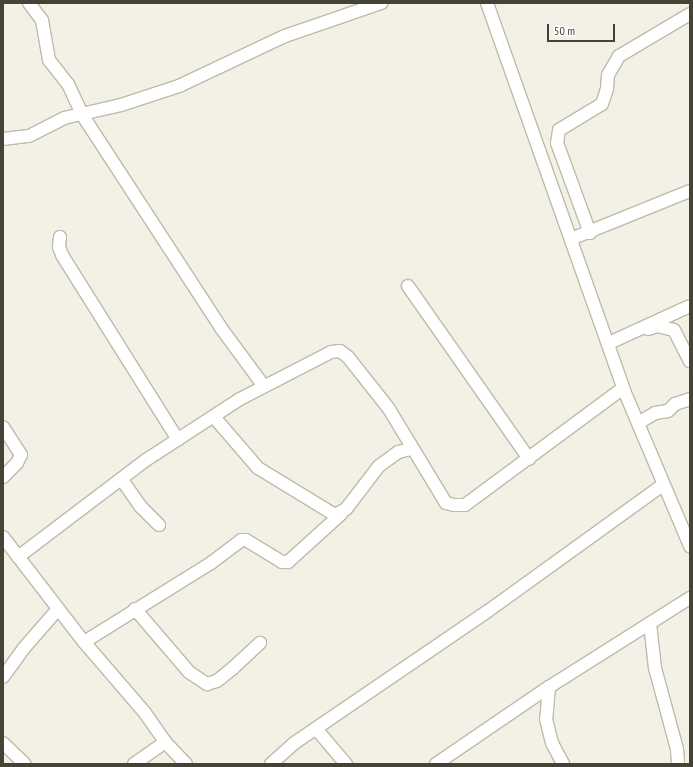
<!DOCTYPE html>
<style>
body{margin:0}
#map{position:relative;width:693px;height:767px;overflow:hidden;background:#f3f1e6;font-family:"PT Sans Narrow",sans-serif}
div>[style]{position:absolute}
.roads{filter:drop-shadow(1px 0 #bfbaa9) drop-shadow(-1px 0 #bfbaa9) drop-shadow(0 1px #bfbaa9) drop-shadow(0 -1px #bfbaa9)}
.minor>*{height:12px;margin:-6px;padding:0 6px;transform-origin:6px;border-radius:6px;background:#fff}
span{translate:-50% -50%;white-space:nowrap;text-align:center;line-height:1.15;-webkit-text-stroke:3px #fff;paint-order:stroke}
.frame{position:absolute;inset:0;border:4px solid #464235;pointer-events:none}
.scale{position:absolute;left:547px;top:24px;width:68px;height:18px;box-sizing:border-box;border:2px solid #464235;border-top:0;padding-left:5px;font-size:12px;line-height:14px;white-space:nowrap;color:#464235;-webkit-text-stroke:3px #fff;paint-order:stroke}
</style>
<div id="map">
<div class="roads">
<div class="minor">
<i style="left:29px;top:3px;width:21px;rotate:53deg"></i>
<i style="left:42px;top:20px;width:41px;rotate:80.1deg"></i>
<i style="left:49px;top:60px;width:31px;rotate:52deg"></i>
<i style="left:68px;top:84px;width:35px;rotate:65deg"></i>
<i style="left:83px;top:116px;width:253px;rotate:56.9deg"></i>
<i style="left:221px;top:328px;width:71px;rotate:53.6deg"></i>
<i style="left:487px;top:3px;width:408px;rotate:70.5deg"></i>
<i style="left:623px;top:388px;width:172px;rotate:67deg"></i>
<i style="left:3px;top:139px;width:26px;rotate:-7deg"></i>
<i style="left:29px;top:136px;width:39px;rotate:-27deg"></i>
<i style="left:64px;top:118px;width:58px;rotate:-12.8deg"></i>
<i style="left:121px;top:105px;width:61px;rotate:-18.1deg"></i>
<i style="left:179px;top:86px;width:117px;rotate:-25.3deg"></i>
<i style="left:285px;top:36px;width:102px;rotate:-19deg"></i>
<i style="left:590px;top:233px;width:96px;rotate:-110.1deg"></i>
<i style="left:557px;top:143px;width:13px;rotate:-81deg"></i>
<i style="left:559px;top:130px;width:50px;rotate:-31.2deg"></i>
<i style="left:602px;top:104px;width:16px;rotate:-72deg"></i>
<i style="left:607px;top:89px;width:14px;rotate:-86deg"></i>
<i style="left:608px;top:75px;width:22px;rotate:-60deg"></i>
<i style="left:619px;top:56px;width:82px;rotate:-30.6deg"></i>
<i style="left:60px;top:237px;width:10px;rotate:96deg"></i>
<i style="left:59px;top:247px;width:9px;rotate:69deg"></i>
<i style="left:62px;top:255px;width:218px;rotate:57.9deg"></i>
<i style="left:571px;top:239px;width:128px;rotate:-22deg"></i>
<i style="left:408px;top:286px;width:211px;rotate:55deg"></i>
<i style="left:648px;top:329px;width:9px;rotate:-18deg"></i>
<i style="left:657px;top:326px;width:17px;rotate:13deg"></i>
<i style="left:674px;top:330px;width:35px;rotate:63deg"></i>
<i style="left:609px;top:343px;width:89px;rotate:-24.6deg"></i>
<i style="left:214px;top:417px;width:67px;rotate:49.2deg"></i>
<i style="left:258px;top:468px;width:90px;rotate:31.4deg"></i>
<i style="left:335px;top:515px;width:13px;rotate:-29deg"></i>
<i style="left:346px;top:509px;width:54px;rotate:-52.5deg"></i>
<i style="left:379px;top:466px;width:24px;rotate:-36deg"></i>
<i style="left:398px;top:452px;width:13px;rotate:-13deg"></i>
<i style="left:638px;top:423px;width:20px;rotate:-30deg"></i>
<i style="left:655px;top:413px;width:13px;rotate:-9deg"></i>
<i style="left:668px;top:411px;width:10px;rotate:-45deg"></i>
<i style="left:675px;top:404px;width:16px;rotate:-18deg"></i>
<i style="left:3px;top:427px;width:33px;rotate:57deg"></i>
<i style="left:21px;top:455px;width:9px;rotate:117deg"></i>
<i style="left:17px;top:463px;width:20px;rotate:135deg"></i>
<i style="left:122px;top:480px;width:32px;rotate:55deg"></i>
<i style="left:140px;top:506px;width:27px;rotate:45deg"></i>
<i style="left:3px;top:537px;width:133px;rotate:52.4deg"></i>
<i style="left:84px;top:642px;width:94px;rotate:49.3deg"></i>
<i style="left:145px;top:713px;width:35px;rotate:55deg"></i>
<i style="left:165px;top:742px;width:30px;rotate:46deg"></i>
<i style="left:18px;top:557px;width:161px;rotate:-37.2deg"></i>
<i style="left:146px;top:460px;width:112px;rotate:-33deg"></i>
<i style="left:240px;top:399px;width:102px;rotate:-27.3deg"></i>
<i style="left:331px;top:352px;width:9px;rotate:-6deg"></i>
<i style="left:340px;top:351px;width:10px;rotate:37deg"></i>
<i style="left:348px;top:357px;width:66px;rotate:51.7deg"></i>
<i style="left:389px;top:409px;width:110px;rotate:58.8deg"></i>
<i style="left:446px;top:503px;width:8px;rotate:14deg"></i>
<i style="left:454px;top:505px;width:11px"></i>
<i style="left:465px;top:505px;width:197px;rotate:-36.5deg"></i>
<i style="left:135px;top:609px;width:83px;rotate:49.4deg"></i>
<i style="left:189px;top:672px;width:22px;rotate:34deg"></i>
<i style="left:207px;top:684px;width:10px;rotate:-17deg"></i>
<i style="left:217px;top:681px;width:21px;rotate:-39deg"></i>
<i style="left:233px;top:668px;width:37px;rotate:-43deg"></i>
<i style="left:650px;top:623px;width:45px;rotate:83.7deg"></i>
<i style="left:655px;top:668px;width:84px;rotate:74.8deg"></i>
<i style="left:677px;top:749px;width:15px;rotate:86deg"></i>
<i style="left:84px;top:642px;width:150px;rotate:-31.9deg"></i>
<i style="left:211px;top:563px;width:38px;rotate:-37deg"></i>
<i style="left:241px;top:540px;width:5px"></i>
<i style="left:246px;top:540px;width:42px;rotate:31.4deg"></i>
<i style="left:282px;top:562px;width:6px"></i>
<i style="left:288px;top:562px;width:72px;rotate:-42.2deg"></i>
<i style="left:3px;top:677px;width:36px;rotate:-54deg"></i>
<i style="left:24px;top:648px;width:52px;rotate:-48.9deg"></i>
<i style="left:549px;top:687px;width:32px;rotate:95deg"></i>
<i style="left:546px;top:719px;width:25px;rotate:76deg"></i>
<i style="left:552px;top:743px;width:24px;rotate:62deg"></i>
<i style="left:317px;top:730px;width:45px;rotate:49.5deg"></i>
<i style="left:3px;top:743px;width:30px;rotate:44deg"></i>
<i style="left:134px;top:764px;width:38px;rotate:-35deg"></i>
<i style="left:271px;top:764px;width:30px;rotate:-42deg"></i>
<i style="left:293px;top:744px;width:236px;rotate:-34.3deg"></i>
<i style="left:488px;top:611px;width:216px;rotate:-35.8deg"></i>
<i style="left:436px;top:764px;width:137px;rotate:-34.3deg"></i>
<i style="left:549px;top:687px;width:167px;rotate:-32.3deg"></i>
</div>
</div>
<div class="frame"></div>
<div class="scale">50 m</div>
</div>
